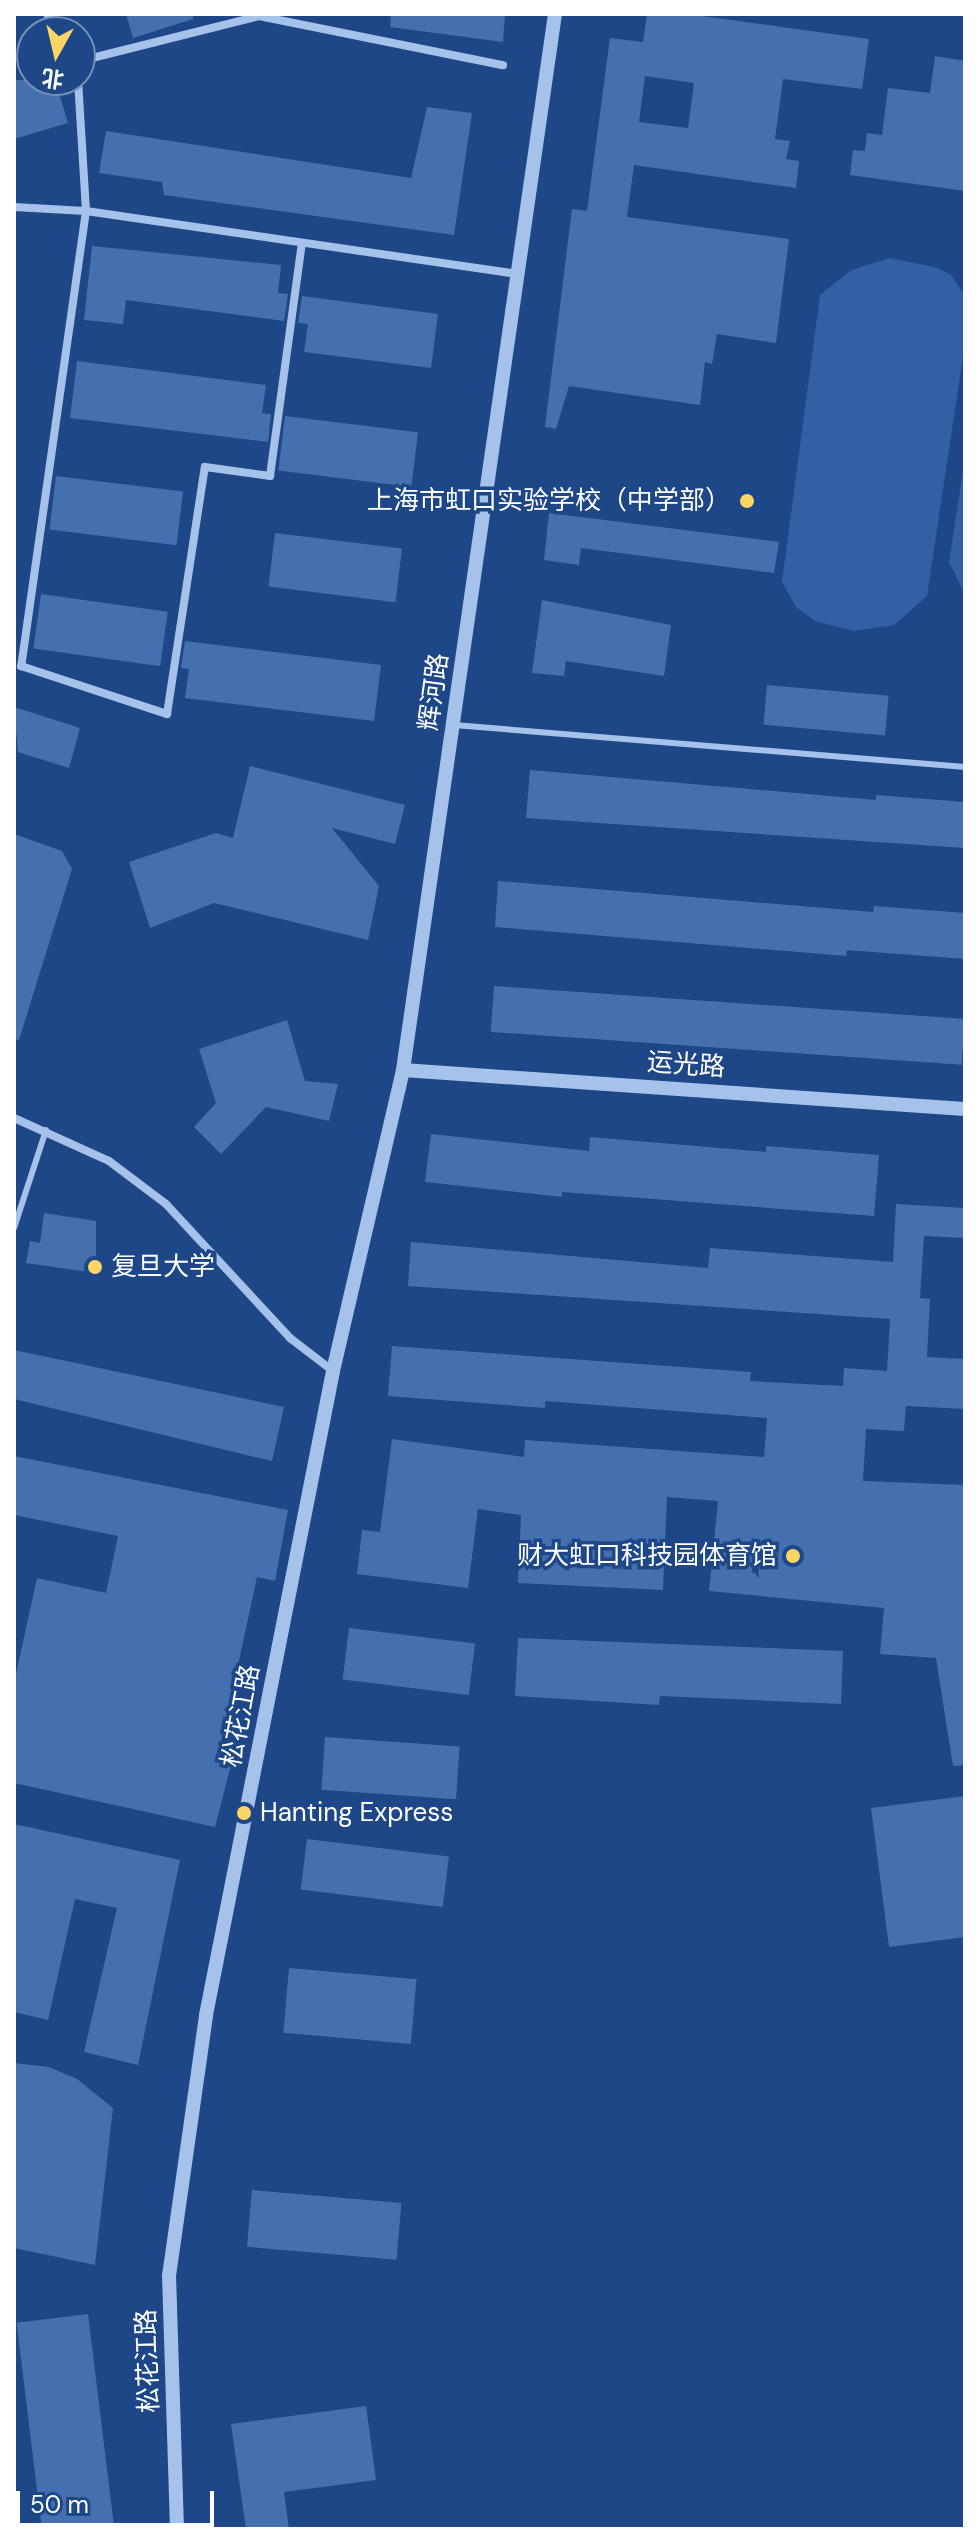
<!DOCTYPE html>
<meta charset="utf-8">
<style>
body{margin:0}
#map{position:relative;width:979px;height:2543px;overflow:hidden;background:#1d4787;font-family:"DM Sans","Noto Sans SC",sans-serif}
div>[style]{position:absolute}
.green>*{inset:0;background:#3160a5}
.building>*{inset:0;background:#4570b0;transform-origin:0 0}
.service>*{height:6px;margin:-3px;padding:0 3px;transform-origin:3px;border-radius:3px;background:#a6c2eb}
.minor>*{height:8px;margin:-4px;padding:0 4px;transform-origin:4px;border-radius:4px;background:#a6c2eb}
.tertiary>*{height:14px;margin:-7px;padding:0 7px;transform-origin:7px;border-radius:7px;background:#a6c2eb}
.dots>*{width:22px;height:22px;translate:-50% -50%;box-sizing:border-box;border:4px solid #1d4787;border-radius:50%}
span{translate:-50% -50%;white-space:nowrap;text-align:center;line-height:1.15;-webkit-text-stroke:7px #1d4787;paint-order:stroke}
.poi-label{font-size:26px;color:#fff}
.right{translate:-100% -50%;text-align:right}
.left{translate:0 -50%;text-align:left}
.street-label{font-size:26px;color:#fff}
.frame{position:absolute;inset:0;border:16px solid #fff;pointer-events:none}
.north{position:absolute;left:16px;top:16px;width:80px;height:80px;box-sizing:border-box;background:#1d4787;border:2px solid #7791b7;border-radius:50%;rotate:188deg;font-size:22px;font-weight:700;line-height:32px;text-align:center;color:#fff}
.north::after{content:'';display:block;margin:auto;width:28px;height:36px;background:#fbd665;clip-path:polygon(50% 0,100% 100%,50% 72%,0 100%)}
.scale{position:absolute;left:16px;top:2491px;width:198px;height:36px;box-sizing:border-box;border:4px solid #fff;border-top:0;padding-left:10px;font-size:24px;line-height:28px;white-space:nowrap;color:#fff;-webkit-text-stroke:6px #1d4787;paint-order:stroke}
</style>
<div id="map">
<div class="green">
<i style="clip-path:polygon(889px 258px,935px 267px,951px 275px,965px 296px,965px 343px,927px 596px,894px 625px,854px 631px,815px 621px,796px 607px,782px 582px,820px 295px,851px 270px)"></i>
<i style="clip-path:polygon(965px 458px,965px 594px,949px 562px)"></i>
</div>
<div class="building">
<i style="clip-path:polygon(126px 14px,193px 14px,193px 19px,133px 38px)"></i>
<i style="clip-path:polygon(391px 14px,505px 14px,503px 42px,390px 27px)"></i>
<i style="clip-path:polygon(evenodd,647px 14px,687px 14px,869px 39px,862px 89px,783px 79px,775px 139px,790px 141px,786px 159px,799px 161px,796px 188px,634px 165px,627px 217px,789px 239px,776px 343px,717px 334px,712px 364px,705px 362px,700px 405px,569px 386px,556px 429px,545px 427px,572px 209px,587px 211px,610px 38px,643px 42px,647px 14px,645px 76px,694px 83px,688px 128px,639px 122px,645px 76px)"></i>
<i style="clip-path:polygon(935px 56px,965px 61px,965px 191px,850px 175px,853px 150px,865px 151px,867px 133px,882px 135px,888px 88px,930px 93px)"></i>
<i style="clip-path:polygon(14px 80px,55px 80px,68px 123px,14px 139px)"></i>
<i style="clip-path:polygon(427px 107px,472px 113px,454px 235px,164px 195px,162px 182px,99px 173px,106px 131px,411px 178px)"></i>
<i style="clip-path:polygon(92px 246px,281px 265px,278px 293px,288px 294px,284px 321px,126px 300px,123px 324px,84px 320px)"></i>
<i style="clip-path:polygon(302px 296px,438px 314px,431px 368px,304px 352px,308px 324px,298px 323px)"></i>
<i style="clip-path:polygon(77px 361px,266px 385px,262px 413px,271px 414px,268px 442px,70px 418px)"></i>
<i style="left:285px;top:416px;width:134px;height:55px;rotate:7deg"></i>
<i style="left:56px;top:476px;width:128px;height:54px;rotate:7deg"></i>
<i style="clip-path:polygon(549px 513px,779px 542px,774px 573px,581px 548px,579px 565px,544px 560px)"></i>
<i style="left:275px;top:533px;width:128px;height:54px;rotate:7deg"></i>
<i style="left:41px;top:594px;width:128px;height:55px;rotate:8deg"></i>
<i style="clip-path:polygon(542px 600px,671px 625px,664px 676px,566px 661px,564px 676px,532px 673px)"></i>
<i style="clip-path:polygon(185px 641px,381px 665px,374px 721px,185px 698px,189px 669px,181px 668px)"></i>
<i style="left:767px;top:685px;width:122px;height:40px;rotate:5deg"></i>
<i style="clip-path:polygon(14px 707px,80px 728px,69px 768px,18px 752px)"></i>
<i style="clip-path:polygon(250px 766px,405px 805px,395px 844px,332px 828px,379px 886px,368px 940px,214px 903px,150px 928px,129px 862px,216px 833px,233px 838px)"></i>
<i style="clip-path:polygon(530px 770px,876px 800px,876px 795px,965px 802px,965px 848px,526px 818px)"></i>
<i style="clip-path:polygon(14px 834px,62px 851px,72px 869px,19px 1040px,14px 1039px)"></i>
<i style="clip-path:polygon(498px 881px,873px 912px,874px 906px,965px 913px,965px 959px,847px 950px,846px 956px,495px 927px)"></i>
<i style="left:494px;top:986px;width:472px;height:46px;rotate:4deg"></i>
<i style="clip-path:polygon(287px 1020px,305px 1081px,338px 1084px,329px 1121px,266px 1107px,221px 1154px,194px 1127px,216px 1103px,199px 1049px)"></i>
<i style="clip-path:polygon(431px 1134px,589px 1151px,590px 1137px,766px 1152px,766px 1146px,879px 1155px,874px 1216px,562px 1192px,562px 1197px,425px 1182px)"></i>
<i style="clip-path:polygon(896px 1204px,965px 1208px,965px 1238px,924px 1236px,920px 1298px,930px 1299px,927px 1357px,965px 1359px,965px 1409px,906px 1406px,904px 1431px,866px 1429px,863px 1481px,965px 1485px,965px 1765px,953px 1766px,936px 1658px,880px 1654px,884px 1608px,709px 1591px,718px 1501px,667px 1497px,663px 1590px,518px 1583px,521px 1515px,478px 1509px,468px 1588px,357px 1574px,362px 1530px,380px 1532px,392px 1439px,524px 1457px,525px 1440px,764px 1457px,767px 1418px,545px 1401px,545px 1408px,388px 1396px,392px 1346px,751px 1372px,750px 1381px,843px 1386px,844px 1368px,887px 1371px,890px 1319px,408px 1286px,411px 1242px,708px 1268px,710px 1248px,893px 1262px)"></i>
<i style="clip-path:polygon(44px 1213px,96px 1221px,96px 1273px,26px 1263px,30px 1241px,40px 1243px)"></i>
<i style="clip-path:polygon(14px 1350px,284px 1407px,272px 1461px,14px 1399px)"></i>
<i style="clip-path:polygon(14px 1456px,288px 1510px,275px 1581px,257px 1577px,218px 1758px,232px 1761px,215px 1827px,14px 1783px,14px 1683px,37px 1578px,106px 1593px,118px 1536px,14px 1515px)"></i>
<i style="left:349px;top:1628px;width:127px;height:52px;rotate:7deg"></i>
<i style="clip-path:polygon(518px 1638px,843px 1651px,841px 1704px,660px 1696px,659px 1705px,515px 1696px)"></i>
<i style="left:325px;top:1737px;width:135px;height:53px;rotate:4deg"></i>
<i style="clip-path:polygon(965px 1796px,965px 1937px,889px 1947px,871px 1808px)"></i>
<i style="clip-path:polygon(14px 1824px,180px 1860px,138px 2065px,84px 2052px,117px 1908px,75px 1899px,48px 2020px,14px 2012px)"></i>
<i style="left:307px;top:1839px;width:143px;height:51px;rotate:7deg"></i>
<i style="left:289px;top:1968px;width:128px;height:65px;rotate:5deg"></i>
<i style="clip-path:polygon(14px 2063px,49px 2067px,77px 2079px,113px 2108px,95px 2265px,14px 2248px)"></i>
<i style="left:252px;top:2190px;width:150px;height:57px;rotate:5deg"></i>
<i style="left:88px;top:2314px;width:216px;height:72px;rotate:83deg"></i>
<i style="clip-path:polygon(366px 2406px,376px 2480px,284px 2492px,289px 2529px,246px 2529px,231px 2424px)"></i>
</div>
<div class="service">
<i style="left:454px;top:725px;width:513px;rotate:4.7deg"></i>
<i style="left:14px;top:1228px;width:103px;rotate:-71.9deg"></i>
</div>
<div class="minor">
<i style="left:47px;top:14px;width:22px;rotate:56deg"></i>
<i style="left:80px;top:61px;width:185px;rotate:-14.1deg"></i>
<i style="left:259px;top:16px;width:249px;rotate:11.4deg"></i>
<i style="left:78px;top:80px;width:131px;rotate:86.5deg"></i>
<i style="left:86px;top:211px;width:437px;rotate:8.3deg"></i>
<i style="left:14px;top:207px;width:72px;rotate:3.2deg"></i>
<i style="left:86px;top:211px;width:460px;rotate:98.1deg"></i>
<i style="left:21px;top:666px;width:154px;rotate:18.2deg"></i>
<i style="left:167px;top:714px;width:250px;rotate:-81.3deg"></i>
<i style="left:205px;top:467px;width:66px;rotate:7.9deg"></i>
<i style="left:270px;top:476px;width:235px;rotate:-82.2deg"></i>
<i style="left:14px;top:1118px;width:104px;rotate:24.4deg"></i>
<i style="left:109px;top:1161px;width:71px;rotate:37deg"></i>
<i style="left:166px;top:1204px;width:183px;rotate:47.2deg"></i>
<i style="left:290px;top:1338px;width:54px;rotate:37.5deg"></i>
</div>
<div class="tertiary">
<i style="left:403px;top:1070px;width:563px;rotate:3.97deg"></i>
<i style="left:177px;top:2529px;width:253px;rotate:-91.8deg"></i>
<i style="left:169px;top:2276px;width:264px;rotate:-81.9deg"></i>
<i style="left:206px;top:2015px;width:656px;rotate:-78.84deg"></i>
<i style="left:333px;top:1371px;width:309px;rotate:-76.9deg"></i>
<i style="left:403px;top:1070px;width:1067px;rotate:-81.81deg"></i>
</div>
<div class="dots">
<i style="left:747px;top:501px;background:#fbd665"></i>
<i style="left:95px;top:1267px;background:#fbd665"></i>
<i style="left:793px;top:1556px;background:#fbd665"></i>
<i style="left:244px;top:1813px;background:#fbd665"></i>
</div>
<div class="poi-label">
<span class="right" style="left:731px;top:501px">上海市虹口实验学校（中学部）</span>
<span class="left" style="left:111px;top:1267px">复旦大学</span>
<span class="right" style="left:777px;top:1556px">财大虹口科技园体育馆</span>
<span class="left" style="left:260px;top:1813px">Hanting Express</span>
</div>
<div class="street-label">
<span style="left:434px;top:692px;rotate:-82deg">辉河路</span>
<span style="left:686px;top:1065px;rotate:4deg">运光路</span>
<span style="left:241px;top:1716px;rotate:-79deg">松花江路</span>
<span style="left:148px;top:2361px;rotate:-92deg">松花江路</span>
</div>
<div class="frame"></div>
<div class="north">北</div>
<div class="scale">50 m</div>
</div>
